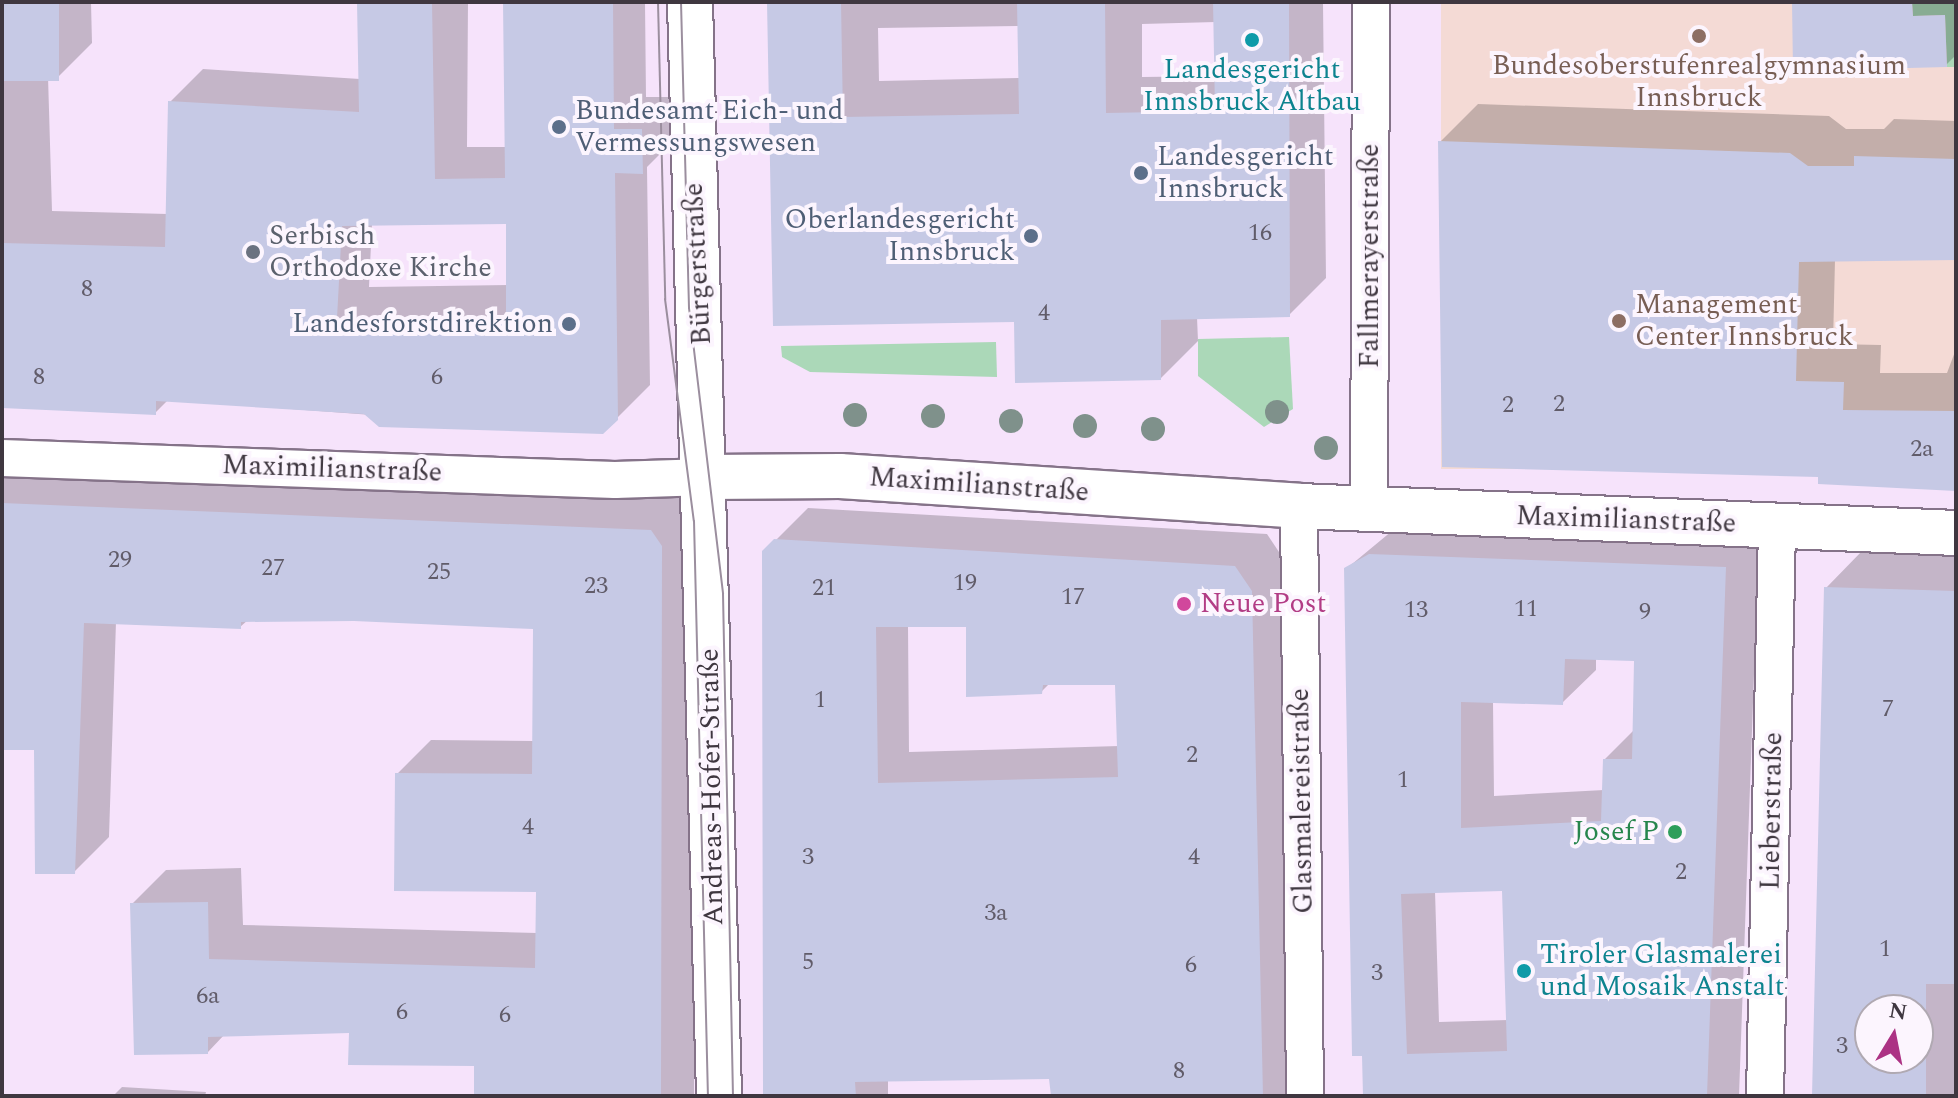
<!DOCTYPE html>
<meta charset="utf-8">
<style>
body{margin:0}
#map{position:relative;width:1958px;height:1098px;overflow:hidden;background:#f6e3fb;font-family:Spectral,serif}
div>[style]{position:absolute}
.education>*{inset:0;background:#f4dad5;transform-origin:0 0}
.green>*{inset:0;background:#abd8b8}
.shadow>*{inset:0;background:#0003}
.building>*{inset:0;background:#c6c9e5;transform-origin:0 0}
.roads{filter:drop-shadow(2px 0 #857389) drop-shadow(-2px 0 #857389) drop-shadow(0 2px #857389) drop-shadow(0 -2px #857389)}
.minor>*{height:36px;margin:-18px;padding:0 18px;transform-origin:18px;border-radius:18px;background:#fff}
.tertiary>*{height:44px;margin:-22px;padding:0 22px;transform-origin:22px;border-radius:22px;background:#fff}
.tram>*{height:2px;margin:-1px;padding:0 1px;transform-origin:1px;border-radius:1px;background:#9b8e9e}
.trees>*{width:24px;height:24px;margin:-12px;border-radius:50%;background:#7f918b}
.dots>*{width:22px;height:22px;translate:-50% -50%;box-sizing:border-box;border:4px solid #fcf5fe;border-radius:50%}
span{translate:-50% -50%;white-space:nowrap;text-align:center;line-height:1.15;-webkit-text-stroke:8px #fcf5fe;paint-order:stroke}
.number-label{font-size:24px;color:#615c69}
.number-label span{-webkit-text-stroke-width:0}
.education-label{font-size:28px;color:#785e54}
.left{translate:0 -50%;text-align:left}
.culture-label{font-size:28px;color:#0d838f}
.service-label{font-size:28px;color:#4e5e75}
.right{translate:-100% -50%;text-align:right}
.worship-label{font-size:28px;color:#5b616d}
.street-label{font-size:28px;color:#3f3740}
.hotel-label{font-size:28px;color:#b23c85}
.leisure-label{font-size:28px;color:#27864d}
.frame{position:absolute;inset:0;border:4px solid #3f3740;pointer-events:none}
.north{position:absolute;left:1854px;top:994px;width:80px;height:80px;box-sizing:border-box;background:#fcf5fe;border:2px solid #b0a9b2;border-radius:50%;rotate:10deg;font-size:22px;font-weight:700;line-height:32px;text-align:center;color:#3f3740}
.north::after{content:'';display:block;margin:auto;width:28px;height:36px;background:#ac3284;clip-path:polygon(50% 0,100% 100%,50% 72%,0 100%)}
</style>
<div id="map">
<div class="education">
<i style="left:1441px;top:2px;width:515px;height:467px"></i>
</div>
<div class="green">
<i style="clip-path:polygon(1912px 2px,1956px 2px,1956px 67px,1947px 67px,1945px 15px,1913px 16px)"></i>
<i style="clip-path:polygon(1289px 337px,1293px 409px,1264px 427px,1198px 376px,1198px 339px)"></i>
<i style="clip-path:polygon(996px 342px,997px 377px,810px 372px,782px 357px,781px 346px)"></i>
</div>
<div class="shadow">
<i style="clip-path:polygon(evenodd,2px 2px,91px 2px,92px 43px,59px 76px,48px 76px,52px 211px,168px 214px,170px 102px,203px 69px,360px 79px,360px 2px,468px 2px,467px 147px,507px 147px,509px 2px,645px 2px,646px 97px,674px 97px,675px 139px,647px 167px,650px 385px,603px 432px,168px 400px,155px 413px,2px 406px,2px 2px,508px 222px,508px 285px,369px 287px,372px 224px,508px 222px)"></i>
<i style="clip-path:polygon(evenodd,768px 2px,1323px 2px,1326px 278px,1289px 315px,1197px 317px,1198px 341px,1161px 378px,1016px 319px,775px 324px,768px 2px,1216px 22px,1217px 76px,1142px 77px,1142px 24px,1216px 22px,768px 2px,1020px 26px,1021px 78px,879px 81px,878px 28px,1020px 26px)"></i>
<i style="clip-path:polygon(1794px 2px,1956px 2px,1956px 55px,1946px 65px)"></i>
<i style="clip-path:polygon(1478px 104px,1829px 116px,1846px 129px,1884px 129px,1894px 119px,1956px 121px,1956px 260px,1835px 260px,1833px 344px,1881px 345px,1880px 373px,1947px 373px,1956px 349px,1956px 488px,1820px 475px,1440px 142px)"></i>
<i style="clip-path:polygon(2px 467px,686px 496px,696px 511px,694px 1096px,476px 1096px,476px 1064px,351px 1031px,225px 1034px,208px 1052px,132px 904px,166px 870px,241px 868px,243px 925px,537px 933px,538px 890px,397px 774px,431px 740px,534px 741px,535px 627px,354px 619px,248px 620px,240px 627px,116px 622px,109px 837px,74px 872px,36px 748px,2px 748px)"></i>
<i style="clip-path:polygon(evenodd,808px 508px,1267px 534px,1283px 558px,1295px 1096px,1053px 1096px,1051px 1077px,888px 1080px,888px 1096px,765px 1096px,764px 552px,808px 508px,908px 625px,968px 625px,1041px 692px,1050px 683px,1117px 683px,1119px 746px,909px 752px,908px 625px)"></i>
<i style="clip-path:polygon(evenodd,1404px 521px,1759px 534px,1739px 1096px,1365px 1096px,1346px 569px,1404px 521px,1596px 658px,1636px 659px,1634px 730px,1605px 759px,1604px 790px,1494px 796px,1493px 701px,1562px 703px,1596px 670px,1596px 658px,1404px 521px,1504px 889px,1508px 1020px,1439px 1022px,1435px 891px,1504px 889px)"></i>
<i style="clip-path:polygon(evenodd,1862px 551px,1956px 554px,1956px 1096px,1814px 1096px,1826px 588px,1862px 551px,1870px 1010px,1918px 1010px,1918px 1058px,1870px 1058px,1870px 1010px)"></i>
<i style="clip-path:polygon(122px 1087px,206px 1092px,205px 1096px,113px 1096px)"></i>
</div>
<div class="building">
<i style="left:2px;top:2px;width:57px;height:79px"></i>
<i style="clip-path:polygon(evenodd,357px 2px,432px 2px,435px 179px,505px 178px,503px 2px,613px 2px,614px 129px,642px 129px,643px 174px,615px 173px,618px 420px,603px 434px,379px 427px,364px 414px,156px 401px,156px 415px,2px 408px,2px 243px,165px 247px,168px 101px,359px 112px,357px 2px,506px 224px,506px 317px,337px 318px,342px 226px,506px 224px)"></i>
<i style="clip-path:polygon(767px 2px,841px 2px,843px 117px,1019px 114px,1017px 2px,1105px 2px,1106px 113px,1215px 111px,1213px 2px,1289px 2px,1290px 317px,1161px 320px,1161px 380px,1015px 383px,1014px 322px,773px 326px)"></i>
<i style="clip-path:polygon(1792px 2px,1912px 2px,1913px 16px,1945px 15px,1947px 67px,1793px 71px)"></i>
<i style="clip-path:polygon(1438px 141px,1790px 153px,1808px 166px,1854px 166px,1854px 156px,1956px 159px,1956px 260px,1799px 262px,1796px 381px,1844px 382px,1843px 410px,1956px 411px,1956px 491px,1818px 484px,1818px 477px,1442px 467px)"></i>
<i style="clip-path:polygon(2px 503px,651px 530px,662px 546px,661px 1096px,474px 1096px,474px 1066px,348px 1065px,349px 1033px,208px 1037px,208px 1054px,134px 1055px,130px 903px,208px 902px,209px 959px,535px 968px,536px 892px,394px 891px,395px 773px,532px 774px,533px 629px,354px 621px,241px 622px,241px 629px,84px 623px,75px 874px,35px 874px,34px 750px,2px 750px)"></i>
<i style="clip-path:polygon(evenodd,774px 539px,1235px 566px,1252px 591px,1263px 1096px,1051px 1096px,1049px 1079px,855px 1082px,856px 1096px,763px 1096px,762px 551px,774px 539px,876px 627px,966px 627px,966px 697px,1042px 694px,1043px 685px,1115px 685px,1118px 777px,878px 783px,876px 627px)"></i>
<i style="clip-path:polygon(evenodd,1369px 554px,1726px 567px,1707px 1096px,1363px 1096px,1362px 1056px,1352px 1056px,1344px 568px,1369px 554px,1565px 659px,1634px 661px,1632px 759px,1603px 759px,1601px 821px,1461px 828px,1461px 702px,1563px 705px,1565px 659px,1369px 554px,1502px 891px,1507px 1051px,1407px 1054px,1401px 894px,1502px 891px)"></i>
<i style="clip-path:polygon(evenodd,1824px 587px,1956px 591px,1956px 984px,1926px 984px,1926px 1096px,1812px 1096px,1824px 587px,1870px 1010px,1918px 1010px,1918px 1058px,1870px 1058px,1870px 1010px)"></i>
</div>
<div class="roads">
<div class="minor">
<i style="left:2px;top:458px;width:613px;rotate:2.06deg"></i>
<i style="left:615px;top:480px;width:92px;rotate:-1.9deg"></i>
<i style="left:1299px;top:506px;width:590px;rotate:89.42deg"></i>
<i style="left:1369px;top:509px;width:507px;rotate:-89.77deg"></i>
<i style="left:1765px;top:1096px;width:570px;rotate:-88.79deg"></i>
</div>
<div class="tertiary">
<i style="left:690px;top:2px;width:1094px;rotate:88.48deg"></i>
<i style="left:707px;top:477px;width:133px;rotate:-0.4deg"></i>
<i style="left:840px;top:476px;width:460px;rotate:3.7deg"></i>
<i style="left:1299px;top:506px;width:658px;rotate:2.35deg"></i>
</div>
</div>
<div class="tram">
<i style="left:658px;top:2px;width:297px;rotate:88.6deg"></i>
<i style="left:665px;top:299px;width:224px;rotate:82.6deg"></i>
<i style="left:694px;top:521px;width:575px;rotate:88.61deg"></i>
<i style="left:681px;top:2px;width:306px;rotate:88.5deg"></i>
<i style="left:689px;top:308px;width:288px;rotate:83.2deg"></i>
<i style="left:723px;top:594px;width:502px;rotate:88.86deg"></i>
</div>
<div class="trees">
<i style="left:1277px;top:412px"></i>
<i style="left:855px;top:415px"></i>
<i style="left:933px;top:416px"></i>
<i style="left:1011px;top:421px"></i>
<i style="left:1085px;top:426px"></i>
<i style="left:1153px;top:429px"></i>
<i style="left:1326px;top:448px"></i>
</div>
<div class="dots">
<i style="left:1699px;top:36px;background:#8d6e63"></i>
<i style="left:1252px;top:40px;background:#0f9aa8"></i>
<i style="left:559px;top:127px;background:#5c6f8a"></i>
<i style="left:1141px;top:173px;background:#5c6f8a"></i>
<i style="left:1031px;top:236px;background:#5c6f8a"></i>
<i style="left:253px;top:252px;background:#6b7280"></i>
<i style="left:1619px;top:321px;background:#8d6e63"></i>
<i style="left:569px;top:324px;background:#5c6f8a"></i>
<i style="left:1184px;top:604px;background:#d1479c"></i>
<i style="left:1675px;top:832px;background:#2e9e5b"></i>
<i style="left:1524px;top:971px;background:#0f9aa8"></i>
</div>
<div class="number-label">
<span style="left:1260px;top:234px">16</span>
<span style="left:87px;top:290px">8</span>
<span style="left:1044px;top:314px">4</span>
<span style="left:39px;top:378px">8</span>
<span style="left:437px;top:378px">6</span>
<span style="left:1559px;top:405px">2</span>
<span style="left:1508px;top:406px">2</span>
<span style="left:1922px;top:450px">2a</span>
<span style="left:120px;top:561px">29</span>
<span style="left:273px;top:569px">27</span>
<span style="left:439px;top:573px">25</span>
<span style="left:965px;top:584px">19</span>
<span style="left:596px;top:587px">23</span>
<span style="left:824px;top:589px">21</span>
<span style="left:1073px;top:598px">17</span>
<span style="left:1526px;top:610px">11</span>
<span style="left:1416px;top:611px">13</span>
<span style="left:1645px;top:613px">9</span>
<span style="left:820px;top:701px">1</span>
<span style="left:1888px;top:710px">7</span>
<span style="left:1192px;top:756px">2</span>
<span style="left:1403px;top:781px">1</span>
<span style="left:528px;top:828px">4</span>
<span style="left:808px;top:858px">3</span>
<span style="left:1194px;top:858px">4</span>
<span style="left:1681px;top:873px">2</span>
<span style="left:996px;top:914px">3a</span>
<span style="left:1885px;top:950px">1</span>
<span style="left:808px;top:963px">5</span>
<span style="left:1191px;top:966px">6</span>
<span style="left:1377px;top:974px">3</span>
<span style="left:208px;top:997px">6a</span>
<span style="left:402px;top:1013px">6</span>
<span style="left:505px;top:1016px">6</span>
<span style="left:1842px;top:1047px">3</span>
<span style="left:1179px;top:1072px">8</span>
</div>
<div class="education-label">
<span style="left:1699px;top:82px">Bundesoberstufenrealgymnasium<br>Innsbruck</span>
<span class="left" style="left:1635px;top:321px">Management<br>Center Innsbruck</span>
</div>
<div class="culture-label">
<span style="left:1252px;top:86px">Landesgericht<br>Innsbruck Altbau</span>
<span class="left" style="left:1540px;top:971px">Tiroler Glasmalerei<br>und Mosaik Anstalt</span>
</div>
<div class="service-label">
<span class="left" style="left:575px;top:127px">Bundesamt Eich- und<br>Vermessungswesen</span>
<span class="left" style="left:1157px;top:173px">Landesgericht<br>Innsbruck</span>
<span class="right" style="left:1015px;top:236px">Oberlandesgericht<br>Innsbruck</span>
<span class="right" style="left:553px;top:324px">Landesforstdirektion</span>
</div>
<div class="worship-label">
<span class="left" style="left:269px;top:252px">Serbisch<br>Orthodoxe Kirche</span>
</div>
<div class="street-label">
<span style="left:1370px;top:256px;rotate:-90deg">Fallmerayerstraße</span>
<span style="left:698px;top:264px;rotate:-93deg">Bürgerstraße</span>
<span style="left:332px;top:469px;rotate:2deg">Maximilianstraße</span>
<span style="left:979px;top:485px;rotate:4deg">Maximilianstraße</span>
<span style="left:1626px;top:520px;rotate:2deg">Maximilianstraße</span>
<span style="left:712px;top:787px;rotate:-91deg">Andreas-Hofer-Straße</span>
<span style="left:1302px;top:801px;rotate:-91deg">Glasmalereistraße</span>
<span style="left:1772px;top:811px;rotate:-89deg">Lieberstraße</span>
</div>
<div class="hotel-label">
<span class="left" style="left:1200px;top:604px">Neue Post</span>
</div>
<div class="leisure-label">
<span class="right" style="left:1659px;top:832px">Josef P</span>
</div>
<div class="frame"></div>
<div class="north">N</div>
</div>
